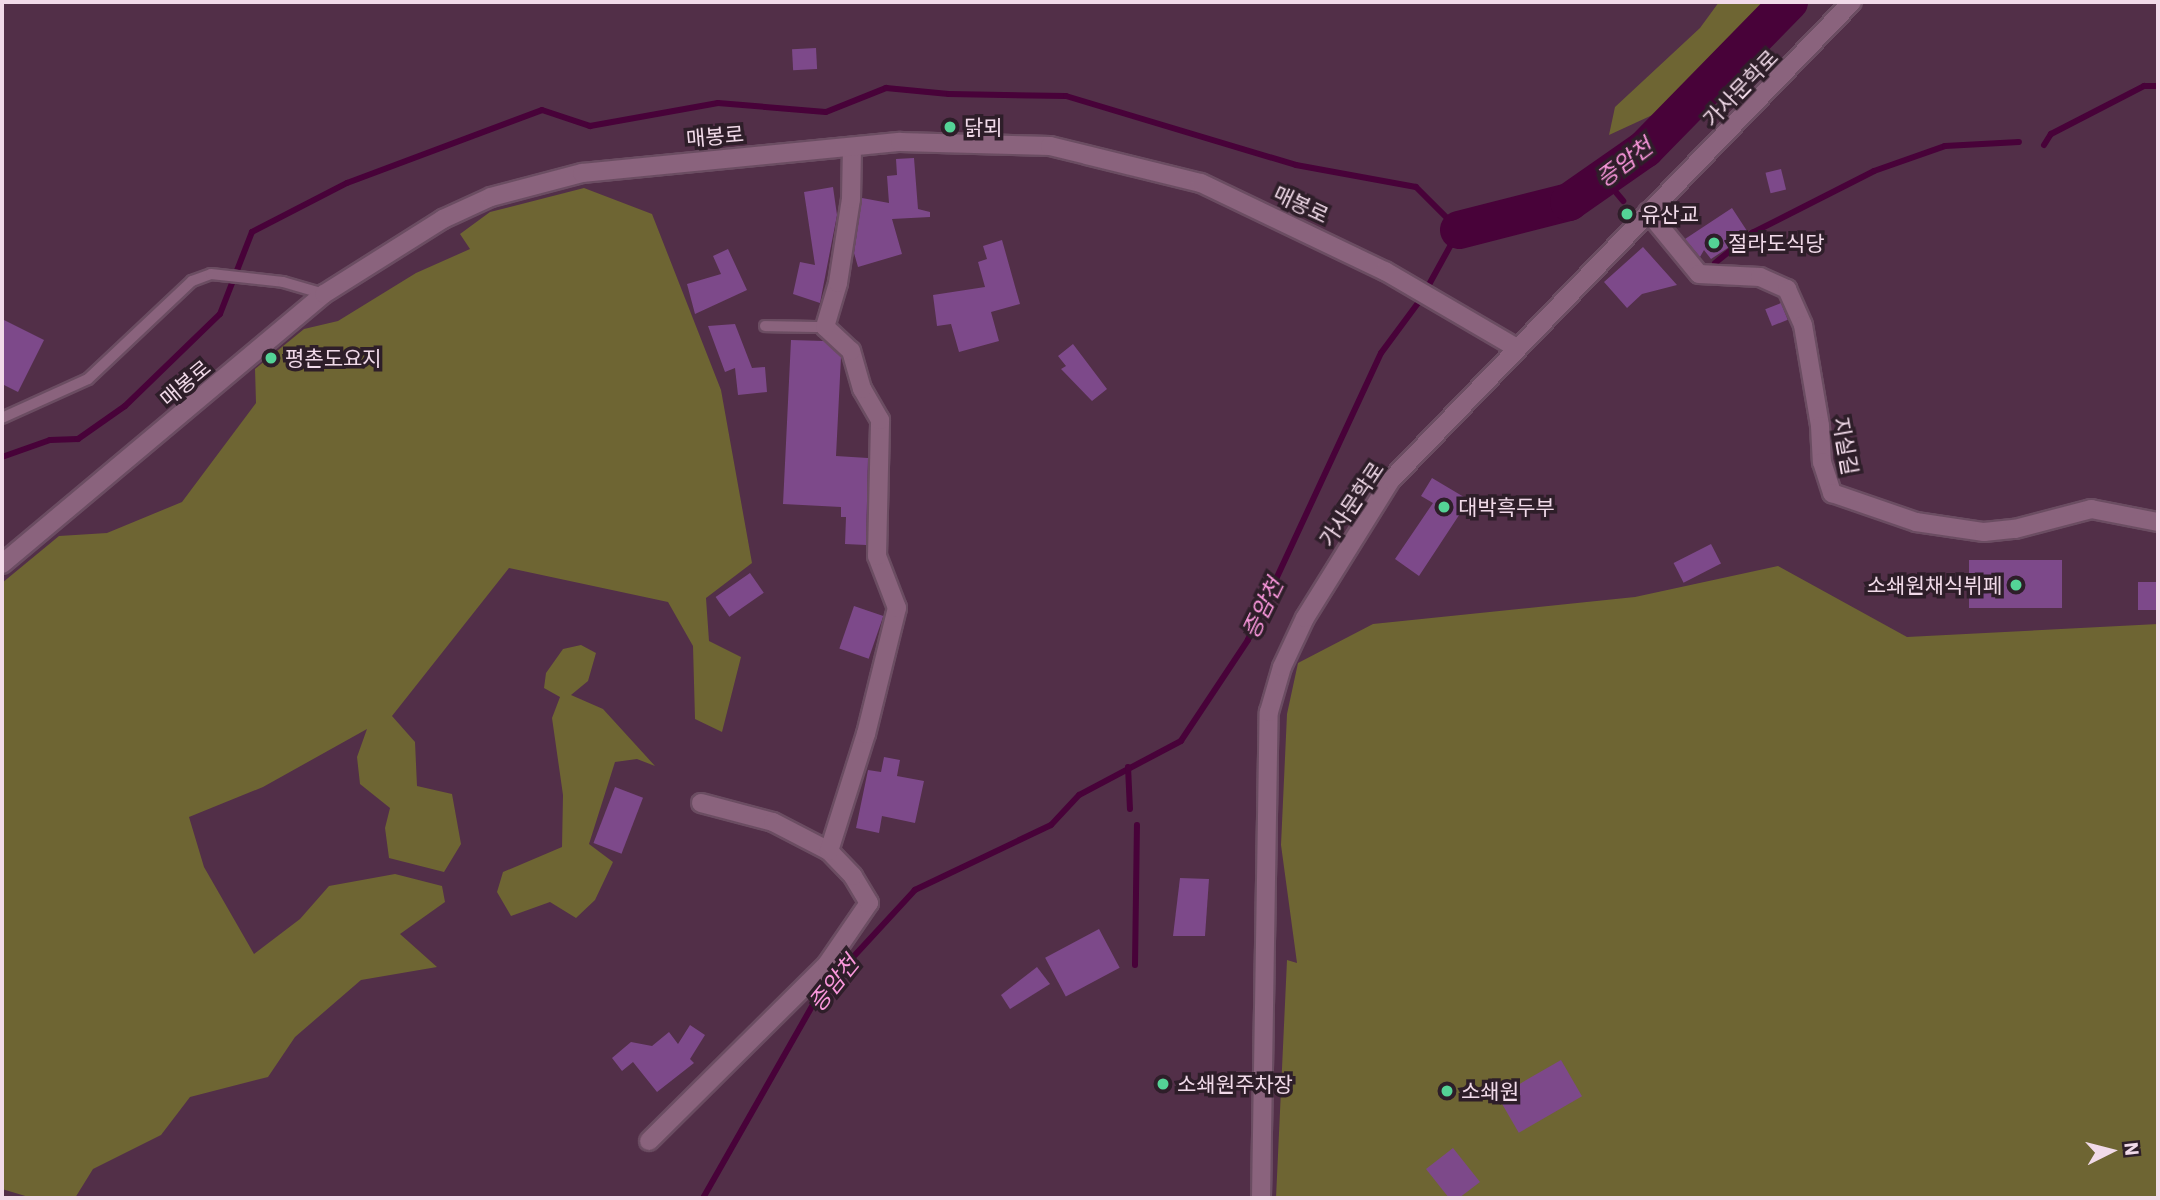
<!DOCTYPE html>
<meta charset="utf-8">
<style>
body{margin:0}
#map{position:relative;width:2160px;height:1200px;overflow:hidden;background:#522f48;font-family:"IBM Plex Sans","Noto Sans KR",sans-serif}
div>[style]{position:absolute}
.green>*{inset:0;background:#6e6533}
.stream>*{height:6px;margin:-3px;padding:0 3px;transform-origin:3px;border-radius:3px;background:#480239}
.river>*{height:38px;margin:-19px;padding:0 19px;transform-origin:19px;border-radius:19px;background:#480239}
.building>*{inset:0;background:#7d498a;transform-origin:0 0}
.roads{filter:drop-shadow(2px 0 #6b4d62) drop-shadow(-2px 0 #6b4d62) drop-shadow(0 2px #6b4d62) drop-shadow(0 -2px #6b4d62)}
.lane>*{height:10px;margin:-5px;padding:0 5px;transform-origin:5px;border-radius:5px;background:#8a637d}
.street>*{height:18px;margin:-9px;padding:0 9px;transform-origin:9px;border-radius:9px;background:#8a637d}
.secondary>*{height:18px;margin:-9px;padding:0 9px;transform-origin:9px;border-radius:9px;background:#8a637d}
.dots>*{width:19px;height:19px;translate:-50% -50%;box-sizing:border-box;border:4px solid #2e1e29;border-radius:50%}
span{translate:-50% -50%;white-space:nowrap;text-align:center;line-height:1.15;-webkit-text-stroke:7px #2e1e29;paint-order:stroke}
.street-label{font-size:21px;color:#f1dae9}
.poi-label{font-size:21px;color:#f1dae9}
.left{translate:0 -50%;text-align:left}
.right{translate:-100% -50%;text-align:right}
.water-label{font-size:23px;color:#fa97dc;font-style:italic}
.frame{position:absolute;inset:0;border:4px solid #f1dae9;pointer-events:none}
.north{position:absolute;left:2076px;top:1116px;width:70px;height:70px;-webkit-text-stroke:5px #2e1e29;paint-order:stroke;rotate:84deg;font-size:19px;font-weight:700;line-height:28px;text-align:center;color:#f1dae9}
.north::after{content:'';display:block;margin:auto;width:24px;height:32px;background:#f1dae9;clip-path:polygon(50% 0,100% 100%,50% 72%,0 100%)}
</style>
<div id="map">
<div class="green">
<i style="clip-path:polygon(1719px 2px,1765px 2px,1685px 100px,1609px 135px,1615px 107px,1700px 28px)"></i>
<i style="clip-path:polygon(584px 188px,652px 214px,721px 390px,752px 563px,706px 598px,709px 641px,741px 657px,722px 732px,695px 719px,693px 646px,668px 602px,509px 568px,392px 716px,415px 742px,417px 786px,452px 794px,461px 844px,444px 872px,389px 858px,385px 828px,390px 808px,360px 784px,357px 757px,367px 729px,263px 787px,189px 817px,204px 867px,254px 954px,300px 919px,329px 886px,395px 874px,442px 886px,445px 902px,400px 934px,437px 967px,361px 980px,295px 1037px,268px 1077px,190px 1097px,161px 1135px,93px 1169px,75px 1198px,32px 1198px,2px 1189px,2px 583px,59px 536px,107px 533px,182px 502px,256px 403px,255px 369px,304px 329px,338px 321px,416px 273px,470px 249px,460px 234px,490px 212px)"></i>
<i style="clip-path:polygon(1778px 566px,1907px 637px,2158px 624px,2158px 1198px,1276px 1198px,1287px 960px,1297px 963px,1281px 845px,1287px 714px,1298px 663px,1373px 624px,1635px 597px)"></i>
<i style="clip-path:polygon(581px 645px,596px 653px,588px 681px,571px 695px,603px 709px,655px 766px,637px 759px,615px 762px,589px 844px,613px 862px,595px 900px,576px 918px,550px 902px,511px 916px,497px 892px,503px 872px,562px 847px,563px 795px,552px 718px,560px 697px,544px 688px,546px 673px,563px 649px)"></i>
</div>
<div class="stream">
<i style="left:2044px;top:145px;width:13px;rotate:-58deg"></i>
<i style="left:2051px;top:134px;width:105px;rotate:-27.3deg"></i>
<i style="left:2144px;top:86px;width:14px"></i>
<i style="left:1604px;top:178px;width:30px;rotate:50deg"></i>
<i style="left:1715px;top:263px;width:48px;rotate:-39deg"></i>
<i style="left:1752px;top:233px;width:137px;rotate:-26.9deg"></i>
<i style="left:1874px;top:171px;width:75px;rotate:-19.4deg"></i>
<i style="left:1945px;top:146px;width:74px;rotate:-3.1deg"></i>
<i style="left:2px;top:457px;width:51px;rotate:-19.5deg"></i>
<i style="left:50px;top:440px;width:28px;rotate:-2deg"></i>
<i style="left:78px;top:439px;width:57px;rotate:-35.1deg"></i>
<i style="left:125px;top:406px;width:132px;rotate:-44.1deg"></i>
<i style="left:220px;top:314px;width:88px;rotate:-68.7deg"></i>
<i style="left:252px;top:232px;width:107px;rotate:-27.3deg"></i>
<i style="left:347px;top:183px;width:208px;rotate:-20.5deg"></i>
<i style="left:542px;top:110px;width:51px;rotate:18.4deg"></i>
<i style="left:590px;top:126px;width:130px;rotate:-10.2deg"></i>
<i style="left:718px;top:103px;width:108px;rotate:4.8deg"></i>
<i style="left:826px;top:112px;width:65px;rotate:-21.8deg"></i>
<i style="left:886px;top:88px;width:63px;rotate:5.4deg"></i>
<i style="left:949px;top:94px;width:117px;rotate:1deg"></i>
<i style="left:1066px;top:96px;width:240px;rotate:16.7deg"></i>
<i style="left:1296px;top:165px;width:122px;rotate:10.4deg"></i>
<i style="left:1416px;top:187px;width:61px;rotate:45deg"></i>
<i style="left:1459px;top:230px;width:79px;rotate:118.8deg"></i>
<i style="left:1421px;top:299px;width:67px;rotate:126.5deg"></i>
<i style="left:1381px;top:353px;width:316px;rotate:114.9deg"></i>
<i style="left:1248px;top:640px;width:121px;rotate:123.6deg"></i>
<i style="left:1181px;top:741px;width:115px;rotate:152.1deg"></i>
<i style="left:1079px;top:795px;width:41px;rotate:133deg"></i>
<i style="left:1051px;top:825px;width:151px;rotate:154.5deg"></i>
<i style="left:915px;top:890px;width:142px;rotate:132.7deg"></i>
<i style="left:819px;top:994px;width:235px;rotate:119.6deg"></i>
<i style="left:1128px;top:767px;width:42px;rotate:87.3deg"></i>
<i style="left:1135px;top:965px;width:140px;rotate:-89.2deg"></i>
</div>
<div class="river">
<i style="left:1459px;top:230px;width:114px;rotate:-14.3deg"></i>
<i style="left:1569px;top:202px;width:93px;rotate:-34.9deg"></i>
<i style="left:1645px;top:149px;width:206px;rotate:-45.6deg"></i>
</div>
<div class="building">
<i style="left:816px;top:48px;width:21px;height:24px;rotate:87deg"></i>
<i style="clip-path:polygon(914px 158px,918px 209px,930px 212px,930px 217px,892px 219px,902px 254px,858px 267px,854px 253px,862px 198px,889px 203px,887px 176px,897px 175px,896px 159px)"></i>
<i style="left:1781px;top:169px;width:21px;height:16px;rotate:76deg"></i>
<i style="clip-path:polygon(833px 187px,837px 215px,820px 303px,793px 294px,800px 262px,815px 265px,804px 192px)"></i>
<i style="clip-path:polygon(1732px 208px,1749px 234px,1711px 259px,1704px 250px,1700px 257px,1685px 239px)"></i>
<i style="clip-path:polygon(1002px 240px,1020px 304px,991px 312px,999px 341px,959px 352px,951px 324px,937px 326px,933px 295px,985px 287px,978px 262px,987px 259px,983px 246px)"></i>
<i style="clip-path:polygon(1643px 247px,1677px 285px,1642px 294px,1627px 308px,1604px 282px)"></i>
<i style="clip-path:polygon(728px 249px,747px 290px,695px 314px,687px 284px,721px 274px,713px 256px)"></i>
<i style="left:1781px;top:303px;width:18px;height:17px;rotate:68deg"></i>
<i style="clip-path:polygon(2px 319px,44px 340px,18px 392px,2px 384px)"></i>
<i style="clip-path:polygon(735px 324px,752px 368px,765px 367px,767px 392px,738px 395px,735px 368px,725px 372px,708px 326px)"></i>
<i style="clip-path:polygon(791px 340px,824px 341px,841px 357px,836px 456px,868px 458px,866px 545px,845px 544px,846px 517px,841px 517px,841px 507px,783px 504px)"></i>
<i style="clip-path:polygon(1073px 344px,1107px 389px,1092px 401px,1061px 369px,1066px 366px,1058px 356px)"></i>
<i style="clip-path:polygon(1432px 478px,1469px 500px,1419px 576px,1395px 559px,1433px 503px,1421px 496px)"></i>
<i style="left:1711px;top:544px;width:22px;height:42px;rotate:63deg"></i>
<i style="left:2062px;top:560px;width:48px;height:93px;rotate:90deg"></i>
<i style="left:750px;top:573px;width:24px;height:42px;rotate:55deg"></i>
<i style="left:2138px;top:582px;width:20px;height:28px"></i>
<i style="left:854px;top:606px;width:31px;height:45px;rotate:19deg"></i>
<i style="clip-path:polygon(884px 757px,900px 760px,897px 776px,924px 781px,915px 823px,882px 816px,879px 833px,856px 828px,868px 770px,881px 772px)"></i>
<i style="left:615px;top:787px;width:30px;height:60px;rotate:21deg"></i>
<i style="clip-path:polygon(1180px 878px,1209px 879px,1205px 936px,1173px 936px)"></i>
<i style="left:1099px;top:929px;width:44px;height:61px;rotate:62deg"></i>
<i style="clip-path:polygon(1037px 967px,1050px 984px,1010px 1009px,1001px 995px)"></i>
<i style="clip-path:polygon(690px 1025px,705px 1035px,690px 1059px,694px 1063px,657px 1092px,633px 1062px,622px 1071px,612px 1058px,631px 1042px,652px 1046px,669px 1032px,678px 1044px)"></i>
<i style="left:1561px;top:1060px;width:42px;height:73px;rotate:60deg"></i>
<i style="clip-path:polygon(1453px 1148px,1480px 1182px,1459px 1198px,1449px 1198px,1426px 1169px)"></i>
</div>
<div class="roads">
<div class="lane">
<i style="left:765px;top:326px;width:60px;rotate:1deg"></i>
<i style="left:2px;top:418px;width:94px;rotate:-24.4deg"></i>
<i style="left:88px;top:379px;width:143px;rotate:-43.3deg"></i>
<i style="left:192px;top:281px;width:20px;rotate:-20deg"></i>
<i style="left:211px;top:274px;width:72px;rotate:6.3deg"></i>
<i style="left:283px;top:282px;width:43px;rotate:16.3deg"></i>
</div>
<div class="street">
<i style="left:1648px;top:212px;width:80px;rotate:50.6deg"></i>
<i style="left:1699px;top:274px;width:61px;rotate:2.8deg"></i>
<i style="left:1760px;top:277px;width:30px;rotate:24deg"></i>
<i style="left:1787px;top:289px;width:39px;rotate:66deg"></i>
<i style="left:1803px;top:325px;width:102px;rotate:80.4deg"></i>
<i style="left:1820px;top:426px;width:36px;rotate:87deg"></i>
<i style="left:1822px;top:462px;width:33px;rotate:72deg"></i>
<i style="left:1832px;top:493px;width:89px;rotate:19deg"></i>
<i style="left:1916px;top:522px;width:69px;rotate:8.4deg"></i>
<i style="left:1984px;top:532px;width:31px;rotate:-6deg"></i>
<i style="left:2015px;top:529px;width:79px;rotate:-14.7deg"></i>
<i style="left:2091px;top:509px;width:68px;rotate:11deg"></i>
<i style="left:701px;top:803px;width:74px;rotate:14.8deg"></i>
<i style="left:773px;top:822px;width:63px;rotate:27.4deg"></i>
<i style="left:649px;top:1141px;width:251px;rotate:-44.8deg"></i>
<i style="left:827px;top:964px;width:74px;rotate:-55.5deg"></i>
<i style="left:869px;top:903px;width:31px;rotate:-121deg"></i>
<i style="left:853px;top:876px;width:35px;rotate:-134deg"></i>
<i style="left:829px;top:851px;width:123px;rotate:-72.5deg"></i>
<i style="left:866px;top:734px;width:130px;rotate:-76.2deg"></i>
<i style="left:897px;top:608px;width:56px;rotate:-111deg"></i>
<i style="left:877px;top:556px;width:136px;rotate:-88.7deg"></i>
<i style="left:880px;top:420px;width:36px;rotate:-120deg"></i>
<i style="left:862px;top:389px;width:40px;rotate:-106deg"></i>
<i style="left:851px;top:351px;width:35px;rotate:-137deg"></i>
<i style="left:825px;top:327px;width:46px;rotate:-73.5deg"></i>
<i style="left:838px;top:283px;width:85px;rotate:-81.2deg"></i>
<i style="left:851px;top:199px;width:52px;rotate:-88.9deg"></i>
</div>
<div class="secondary">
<i style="left:2px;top:564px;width:420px;rotate:-40deg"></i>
<i style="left:324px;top:294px;width:141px;rotate:-32.2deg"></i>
<i style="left:443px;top:219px;width:53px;rotate:-24.6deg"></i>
<i style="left:491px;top:197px;width:94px;rotate:-14.8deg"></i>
<i style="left:582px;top:173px;width:320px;rotate:-5.6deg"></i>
<i style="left:900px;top:142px;width:150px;rotate:1.5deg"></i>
<i style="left:1050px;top:146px;width:155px;rotate:13.8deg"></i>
<i style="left:1201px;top:183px;width:204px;rotate:25.6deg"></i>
<i style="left:1385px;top:271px;width:151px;rotate:30.3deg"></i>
<i style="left:1261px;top:1198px;width:486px;rotate:-89.1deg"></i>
<i style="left:1269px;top:712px;width:47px;rotate:-73.9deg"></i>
<i style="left:1282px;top:667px;width:54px;rotate:-64.9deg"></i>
<i style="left:1305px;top:618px;width:163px;rotate:-58.1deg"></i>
<i style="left:1391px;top:480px;width:664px;rotate:-46.04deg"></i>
</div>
</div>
<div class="dots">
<i style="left:950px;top:127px;background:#54d396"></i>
<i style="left:1627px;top:214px;background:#54d396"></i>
<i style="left:1714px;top:243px;background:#54d396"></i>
<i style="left:271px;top:358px;background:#54d396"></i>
<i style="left:1444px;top:507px;background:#54d396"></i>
<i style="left:2016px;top:585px;background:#54d396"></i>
<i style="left:1163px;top:1084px;background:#54d396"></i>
<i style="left:1447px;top:1091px;background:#54d396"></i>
</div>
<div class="street-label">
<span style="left:1740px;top:88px;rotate:-46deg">가사문학로</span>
<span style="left:715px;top:136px;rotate:-5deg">매봉로</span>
<span style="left:1301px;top:204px;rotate:25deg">매봉로</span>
<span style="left:185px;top:383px;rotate:-40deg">매봉로</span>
<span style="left:1846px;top:446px;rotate:80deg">지실길</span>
<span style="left:1351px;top:504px;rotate:-56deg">가사문학로</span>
</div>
<div class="poi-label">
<span class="left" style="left:964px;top:127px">닭뫼</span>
<span class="left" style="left:1641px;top:214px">유산교</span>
<span class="left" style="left:1728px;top:243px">절라도식당</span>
<span class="left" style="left:285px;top:358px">평촌도요지</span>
<span class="left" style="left:1458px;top:507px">대박흑두부</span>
<span class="right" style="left:2002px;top:585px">소쇄원채식뷔페</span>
<span class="left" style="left:1177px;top:1084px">소쇄원주차장</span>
<span class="left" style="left:1461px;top:1091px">소쇄원</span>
</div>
<div class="water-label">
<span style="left:1624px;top:162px;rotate:-37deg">증암천</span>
<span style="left:1262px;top:608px;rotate:-64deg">증암천</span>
<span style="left:833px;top:983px;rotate:-51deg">증암천</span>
</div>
<div class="frame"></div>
<div class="north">N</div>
</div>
